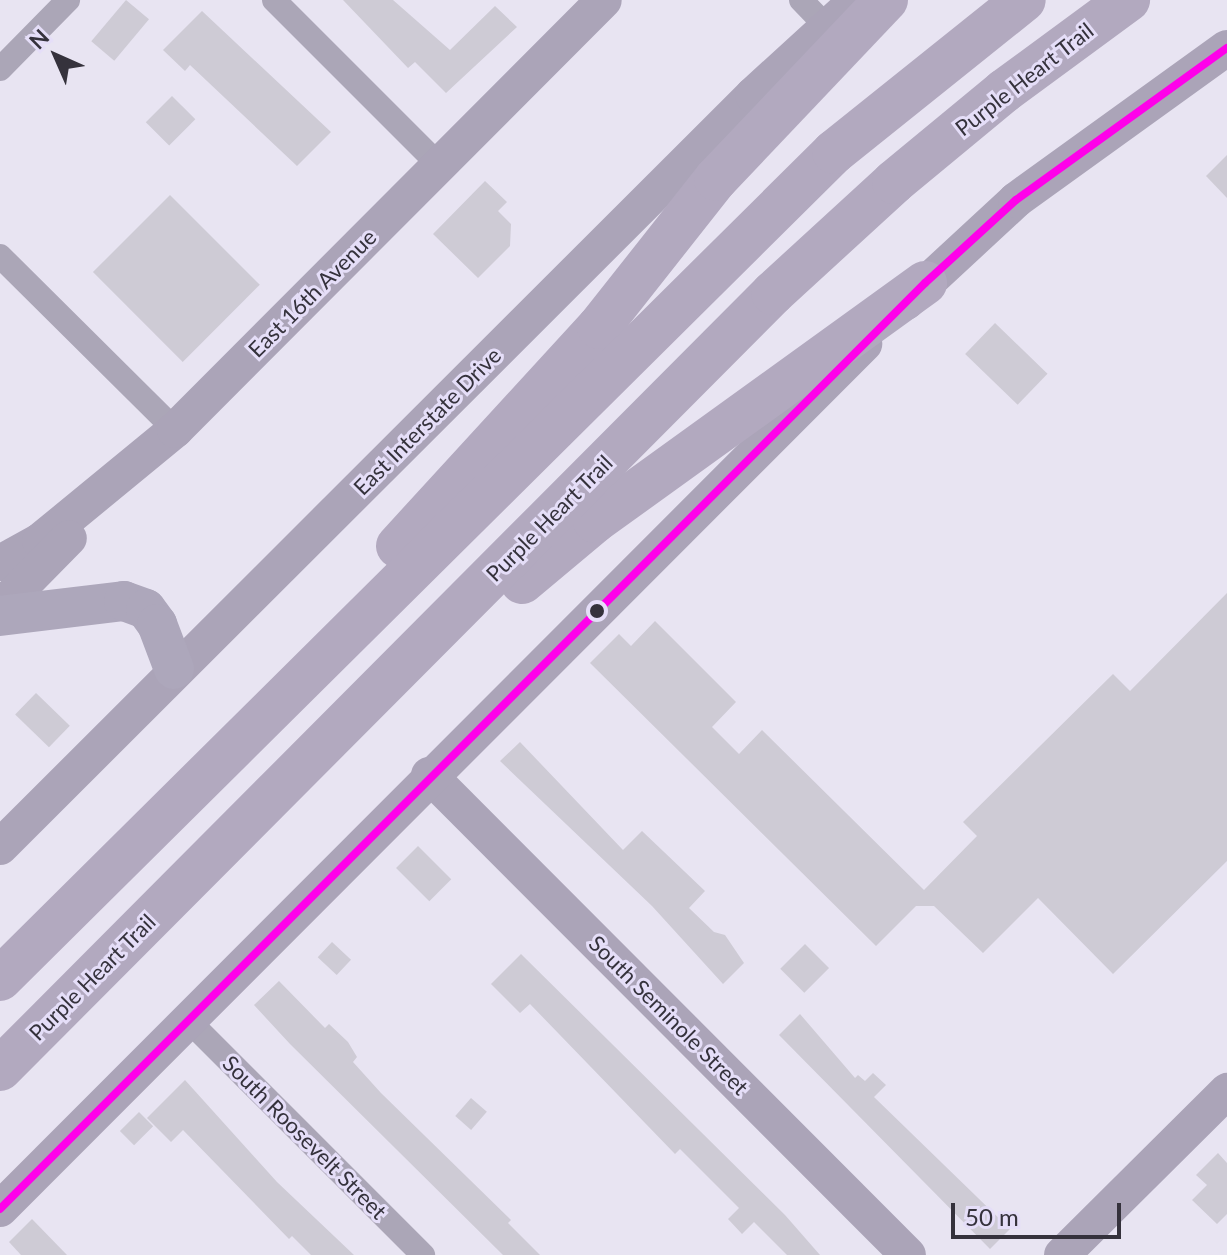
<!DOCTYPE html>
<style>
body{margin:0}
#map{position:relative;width:1227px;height:1255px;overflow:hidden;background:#e8e4f2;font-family:Lato,sans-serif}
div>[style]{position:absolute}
.building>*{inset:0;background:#cecbd5;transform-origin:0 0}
.street>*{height:24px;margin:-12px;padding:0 12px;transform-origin:12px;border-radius:12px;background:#aba6b7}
.secondary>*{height:36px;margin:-18px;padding:0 18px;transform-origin:18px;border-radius:18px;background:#aba4b8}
.primary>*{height:40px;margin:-20px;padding:0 20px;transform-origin:20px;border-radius:20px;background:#ada7bb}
.highway>*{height:44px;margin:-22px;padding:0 22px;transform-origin:22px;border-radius:22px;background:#b2a9bf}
.bus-1>*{height:8px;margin:-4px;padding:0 4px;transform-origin:4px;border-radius:4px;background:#ff00ea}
.dots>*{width:22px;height:22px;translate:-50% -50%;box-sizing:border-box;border:4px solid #e5def8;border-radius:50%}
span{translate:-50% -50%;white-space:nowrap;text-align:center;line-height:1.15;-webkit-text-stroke:6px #e5def8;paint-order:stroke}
.street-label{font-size:22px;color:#35323c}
.north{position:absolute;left:16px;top:16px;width:80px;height:80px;-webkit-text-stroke:6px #e5def8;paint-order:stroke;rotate:315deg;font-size:22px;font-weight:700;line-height:32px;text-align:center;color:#35323c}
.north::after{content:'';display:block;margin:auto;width:28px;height:36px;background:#35323c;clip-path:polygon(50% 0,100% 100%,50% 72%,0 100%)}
.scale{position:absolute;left:951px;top:1203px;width:170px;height:36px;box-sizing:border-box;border:4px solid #35323c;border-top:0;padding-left:10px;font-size:24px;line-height:28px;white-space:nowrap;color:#35323c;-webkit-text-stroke:6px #e5def8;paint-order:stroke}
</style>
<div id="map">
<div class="building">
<i style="left:126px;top:0;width:30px;height:54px;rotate:40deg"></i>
<i style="clip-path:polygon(343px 0,393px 0,450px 50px,495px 6px,517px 27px,446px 93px,415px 62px,408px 68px)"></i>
<i style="clip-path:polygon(202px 11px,331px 132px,297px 166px,190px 65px,185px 71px,163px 50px)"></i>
<i style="left:172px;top:96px;width:33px;height:37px;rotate:45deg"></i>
<i style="clip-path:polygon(1227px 155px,1227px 198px,1206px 176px)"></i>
<i style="clip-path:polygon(485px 181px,507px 202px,498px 211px,511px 224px,510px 246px,478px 278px,433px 234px)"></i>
<i style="left:170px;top:195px;width:127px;height:109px;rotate:45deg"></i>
<i style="left:995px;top:323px;width:73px;height:43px;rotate:44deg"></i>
<i style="clip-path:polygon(1227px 593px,1227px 861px,1113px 974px,1038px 898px,983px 953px,934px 906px,916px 906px,876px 946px,590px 663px,619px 634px,631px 646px,655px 621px,736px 702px,712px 727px,739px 754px,762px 730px,924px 890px,977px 836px,963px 822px,1113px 674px,1130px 691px)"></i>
<i style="left:36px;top:693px;width:47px;height:30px;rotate:44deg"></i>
<i style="clip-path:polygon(520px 742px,623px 850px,642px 831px,705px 891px,689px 908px,714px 932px,725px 935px,744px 963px,723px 984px,652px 906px,500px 761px)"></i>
<i style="left:418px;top:846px;width:47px;height:31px;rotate:45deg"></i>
<i style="left:332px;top:942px;width:26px;height:21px;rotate:43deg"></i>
<i style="left:805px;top:944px;width:34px;height:35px;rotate:45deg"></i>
<i style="clip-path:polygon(521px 954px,785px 1215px,820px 1255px,787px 1255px,754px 1222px,742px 1234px,728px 1219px,739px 1208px,680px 1149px,675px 1154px,530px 1004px,520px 1013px,491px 984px)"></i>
<i style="clip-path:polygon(279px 981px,325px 1028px,329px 1024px,348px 1042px,357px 1057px,353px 1062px,381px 1093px,511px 1220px,508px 1223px,540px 1255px,503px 1255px,290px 1044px,254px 1005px)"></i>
<i style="clip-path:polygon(800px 1014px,855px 1078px,858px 1075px,865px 1081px,873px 1073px,886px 1085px,874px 1097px,1010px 1229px,990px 1249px,779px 1035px)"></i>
<i style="clip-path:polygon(185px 1080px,277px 1182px,354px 1255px,311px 1255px,292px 1236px,289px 1239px,183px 1130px,171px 1142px,147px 1118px)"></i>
<i style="left:471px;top:1098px;width:21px;height:24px;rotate:41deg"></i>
<i style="left:139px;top:1112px;width:20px;height:27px;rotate:45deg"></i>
<i style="clip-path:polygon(1218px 1153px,1227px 1163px,1227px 1214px,1217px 1224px,1192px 1200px,1207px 1185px,1196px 1175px)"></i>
<i style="clip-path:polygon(32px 1219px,67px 1255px,21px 1255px,9px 1242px)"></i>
</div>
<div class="street">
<i style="left:274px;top:0;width:233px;rotate:45deg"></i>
<i style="left:801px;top:0;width:36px;rotate:46deg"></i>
<i style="left:0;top:69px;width:97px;rotate:-45.4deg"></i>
<i style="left:0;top:256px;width:247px;rotate:44.8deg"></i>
<i style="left:187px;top:1019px;width:334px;rotate:45deg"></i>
</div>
<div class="secondary">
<i style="left:906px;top:302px;width:150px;rotate:-42.8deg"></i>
<i style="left:1016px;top:200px;width:260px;rotate:-35.8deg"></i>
<i style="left:0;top:563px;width:46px;rotate:-28.8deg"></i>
<i style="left:40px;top:541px;width:175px;rotate:-39.4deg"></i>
<i style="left:175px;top:430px;width:607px;rotate:-45.07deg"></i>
<i style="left:0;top:608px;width:98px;rotate:-45.4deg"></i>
<i style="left:429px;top:775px;width:678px;rotate:45.06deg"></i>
<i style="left:0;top:847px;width:1064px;rotate:-44.96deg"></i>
<i style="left:753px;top:95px;width:141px;rotate:-42.4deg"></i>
<i style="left:0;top:1209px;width:1223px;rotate:-45.03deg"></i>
<i style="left:1062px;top:1255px;width:233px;rotate:-44.8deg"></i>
</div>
<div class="primary">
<i style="left:0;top:616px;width:125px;rotate:-6.9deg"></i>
<i style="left:124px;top:601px;width:23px;rotate:20deg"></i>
<i style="left:146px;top:609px;width:19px;rotate:54deg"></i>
<i style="left:157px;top:624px;width:48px;rotate:69.3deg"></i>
</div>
<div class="highway">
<i style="left:398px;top:546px;width:297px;rotate:-47.5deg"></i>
<i style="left:599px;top:327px;width:189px;rotate:-51.7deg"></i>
<i style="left:716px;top:179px;width:247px;rotate:-46.5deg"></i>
<i style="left:522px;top:582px;width:95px;rotate:-39.9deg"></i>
<i style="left:595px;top:521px;width:407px;rotate:-35.8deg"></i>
<i style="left:0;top:979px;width:1175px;rotate:-44.76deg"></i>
<i style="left:834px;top:152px;width:243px;rotate:-38.7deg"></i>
<i style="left:0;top:1069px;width:1095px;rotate:-45.11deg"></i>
<i style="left:773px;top:293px;width:164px;rotate:-42.5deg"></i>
<i style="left:894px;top:182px;width:143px;rotate:-39.6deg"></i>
<i style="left:1004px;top:91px;width:154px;rotate:-36.3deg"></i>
</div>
<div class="bus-1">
<i style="left:0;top:1209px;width:1309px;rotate:-45.03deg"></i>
<i style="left:925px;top:283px;width:123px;rotate:-42.4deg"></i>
<i style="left:1016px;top:200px;width:260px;rotate:-35.8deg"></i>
</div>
<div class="dots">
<i style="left:597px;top:611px;background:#35323c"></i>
</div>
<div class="street-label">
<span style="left:1024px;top:79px;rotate:-38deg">Purple Heart Trail</span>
<span style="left:312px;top:293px;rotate:-45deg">East 16th Avenue</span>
<span style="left:427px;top:421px;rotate:-45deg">East Interstate Drive</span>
<span style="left:549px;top:518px;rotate:-45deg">Purple Heart Trail</span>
<span style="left:92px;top:977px;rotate:-45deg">Purple Heart Trail</span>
<span style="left:669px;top:1015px;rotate:45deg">South Seminole Street</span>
<span style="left:305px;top:1137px;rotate:45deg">South Roosevelt Street</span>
</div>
<div class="north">N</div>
<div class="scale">50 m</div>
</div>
